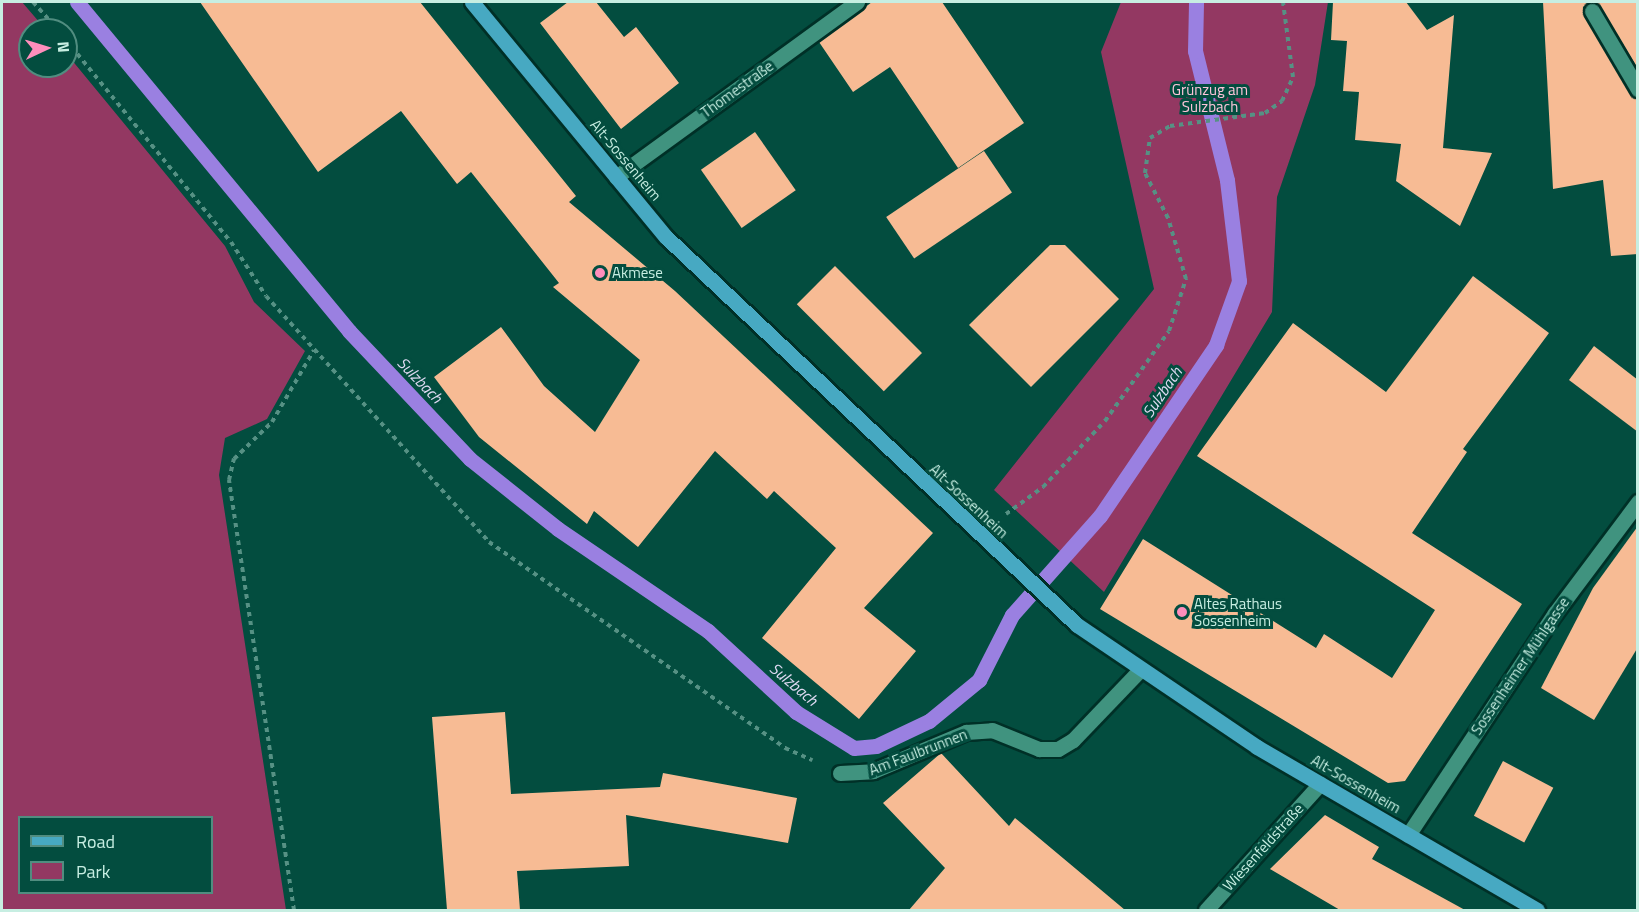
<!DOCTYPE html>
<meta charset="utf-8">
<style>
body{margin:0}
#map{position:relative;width:1639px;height:912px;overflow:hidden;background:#034d3f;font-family:"Titillium Web",sans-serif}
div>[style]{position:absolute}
.green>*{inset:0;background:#933862}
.stream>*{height:15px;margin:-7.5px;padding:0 7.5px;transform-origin:7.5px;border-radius:7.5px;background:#9a80e1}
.building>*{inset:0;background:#f7bb94;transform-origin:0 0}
.path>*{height:4px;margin-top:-2px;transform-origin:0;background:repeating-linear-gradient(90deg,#569184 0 4.5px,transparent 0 9px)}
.roads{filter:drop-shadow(2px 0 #003027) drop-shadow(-2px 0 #003027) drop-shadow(0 2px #003027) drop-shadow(0 -2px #003027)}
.minor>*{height:15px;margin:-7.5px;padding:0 7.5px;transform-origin:7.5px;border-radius:7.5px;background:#40937f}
.major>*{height:15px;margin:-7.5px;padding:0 7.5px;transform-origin:7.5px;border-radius:7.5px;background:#47a9c2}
.dots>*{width:16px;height:16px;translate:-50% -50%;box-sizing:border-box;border:3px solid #034d3f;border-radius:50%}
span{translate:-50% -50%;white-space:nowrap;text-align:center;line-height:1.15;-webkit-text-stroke:6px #034d3f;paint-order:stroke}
.street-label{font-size:15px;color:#c7eee2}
.park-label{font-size:15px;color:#fdc4d9}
.poi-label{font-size:15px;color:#c7eee2}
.left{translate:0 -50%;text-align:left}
.water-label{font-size:16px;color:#e0dbf4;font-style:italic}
.frame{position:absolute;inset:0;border:3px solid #c7eee2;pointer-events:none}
.legend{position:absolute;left:18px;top:816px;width:195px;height:78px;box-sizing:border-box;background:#034d3f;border:2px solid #518d80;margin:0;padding:8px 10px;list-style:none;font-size:18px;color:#c7eee2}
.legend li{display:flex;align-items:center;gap:12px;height:30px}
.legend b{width:30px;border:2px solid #518d80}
.north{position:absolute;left:18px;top:18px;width:60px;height:60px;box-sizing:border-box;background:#034d3f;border:2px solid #518d80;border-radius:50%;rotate:86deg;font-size:16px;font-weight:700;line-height:24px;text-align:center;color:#c7eee2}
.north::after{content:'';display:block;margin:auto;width:21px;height:27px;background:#fe8ebc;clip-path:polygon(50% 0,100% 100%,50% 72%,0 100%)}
</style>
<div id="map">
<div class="green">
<i style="clip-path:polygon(evenodd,2px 2px,22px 2px,46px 30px,30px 30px,30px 66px,66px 66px,66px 53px,225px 246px,254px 302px,305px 351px,267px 419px,225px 438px,219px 475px,286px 910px,2px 910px,2px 2px,20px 818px,212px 818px,212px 892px,20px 892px,20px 818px)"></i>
<i style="clip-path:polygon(1121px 2px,1328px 2px,1315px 85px,1277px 197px,1272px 312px,1104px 592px,994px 490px,1154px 289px,1101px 52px)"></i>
</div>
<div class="stream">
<i style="left:77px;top:2px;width:427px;rotate:50.4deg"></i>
<i style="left:349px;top:331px;width:176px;rotate:46.6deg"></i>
<i style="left:470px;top:459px;width:112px;rotate:38.5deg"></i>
<i style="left:558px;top:529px;width:181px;rotate:34.2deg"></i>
<i style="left:708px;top:631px;width:120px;rotate:42.6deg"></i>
<i style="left:796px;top:712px;width:68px;rotate:31.8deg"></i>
<i style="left:854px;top:748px;width:22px;rotate:-5deg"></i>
<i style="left:876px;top:746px;width:59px;rotate:-25.3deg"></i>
<i style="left:929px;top:721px;width:65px;rotate:-39.4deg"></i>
<i style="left:979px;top:680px;width:73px;rotate:-63.1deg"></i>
<i style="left:1012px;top:615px;width:132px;rotate:-48.4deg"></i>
<i style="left:1100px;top:516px;width:207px;rotate:-55.8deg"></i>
<i style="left:1216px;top:345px;width:68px;rotate:-70.2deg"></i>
<i style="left:1239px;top:281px;width:102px;rotate:-96.8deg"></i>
<i style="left:1227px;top:180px;width:133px;rotate:-103.9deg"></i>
<i style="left:1195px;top:51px;width:49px;rotate:-88.8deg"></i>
</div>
<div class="building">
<i style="clip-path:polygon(200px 2px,420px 2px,576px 196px,569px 202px,675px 291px,933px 533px,864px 608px,916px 651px,859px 719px,762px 638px,836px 548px,774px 491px,767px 499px,715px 451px,638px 547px,594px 511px,587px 524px,479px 437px,434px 377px,501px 327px,544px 386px,595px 432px,640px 360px,553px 287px,559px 283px,471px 172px,457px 184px,401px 111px,318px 172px)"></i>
<i style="clip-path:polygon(568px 2px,596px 2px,624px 37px,636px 27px,679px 83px,621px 129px,540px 23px)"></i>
<i style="clip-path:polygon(872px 2px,942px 2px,1024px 123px,958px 168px,890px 67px,853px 92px,819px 42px)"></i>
<i style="clip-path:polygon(1333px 2px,1406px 2px,1427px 30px,1454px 15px,1443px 148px,1492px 153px,1460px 226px,1396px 181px,1401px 144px,1355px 140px,1359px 92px,1343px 91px,1347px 41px,1331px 40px)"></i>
<i style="clip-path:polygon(1543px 2px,1591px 2px,1583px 7px,1584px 16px,1638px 99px,1638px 254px,1611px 256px,1603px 180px,1553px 189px)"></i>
<i style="clip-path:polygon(1593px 2px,1638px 2px,1638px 69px,1600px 6px)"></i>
<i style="left:755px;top:132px;width:71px;height:66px;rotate:55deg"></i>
<i style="left:984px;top:151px;width:50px;height:118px;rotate:56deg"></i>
<i style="clip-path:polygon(1050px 245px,1065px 245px,1119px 299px,1031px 387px,969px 325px)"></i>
<i style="left:835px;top:266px;width:123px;height:54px;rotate:45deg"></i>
<i style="clip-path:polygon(1473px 276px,1549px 333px,1463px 449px,1467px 452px,1412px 533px,1522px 604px,1405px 781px,1388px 783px,1100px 609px,1143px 539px,1316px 648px,1324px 634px,1392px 678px,1435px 610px,1197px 456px,1293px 323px,1386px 392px)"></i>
<i style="clip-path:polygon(1594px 346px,1638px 380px,1638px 432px,1569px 380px)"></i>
<i style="clip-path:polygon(1638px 526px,1638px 647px,1594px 720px,1541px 688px,1593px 588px)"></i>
<i style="clip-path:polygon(505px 712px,511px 794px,660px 787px,663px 773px,797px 798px,788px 843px,626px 815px,629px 866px,517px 871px,520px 910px,447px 910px,432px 717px)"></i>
<i style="clip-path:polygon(941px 753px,1009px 826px,1015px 818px,1125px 910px,909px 910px,945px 868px,883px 803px)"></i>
<i style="left:1503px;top:761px;width:57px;height:62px;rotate:28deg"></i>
<i style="clip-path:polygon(1325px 815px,1379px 847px,1372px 859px,1465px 910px,1340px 910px,1270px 869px)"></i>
</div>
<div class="path">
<i style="left:33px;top:2px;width:38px;rotate:48deg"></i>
<i style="left:66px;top:40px;width:261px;rotate:50.8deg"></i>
<i style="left:231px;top:242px;width:64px;rotate:57.1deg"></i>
<i style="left:266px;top:296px;width:332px;rotate:47.8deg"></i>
<i style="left:489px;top:542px;width:361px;rotate:34.8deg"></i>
<i style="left:785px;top:748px;width:30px;rotate:24deg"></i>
<i style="left:1006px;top:514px;width:46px;rotate:-36.1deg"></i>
<i style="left:1043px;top:487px;width:91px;rotate:-46.8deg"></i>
<i style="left:1105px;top:421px;width:110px;rotate:-54.6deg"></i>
<i style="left:1169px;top:331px;width:55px;rotate:-71.9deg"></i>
<i style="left:1186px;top:279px;width:64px;rotate:-106.4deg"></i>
<i style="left:1168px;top:218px;width:51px;rotate:-117.1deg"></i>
<i style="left:1145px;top:173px;width:35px;rotate:-82deg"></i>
<i style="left:1150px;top:138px;width:23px;rotate:-31deg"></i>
<i style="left:1170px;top:126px;width:96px;rotate:-7.8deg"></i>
<i style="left:1265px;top:113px;width:21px;rotate:-35deg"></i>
<i style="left:1282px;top:101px;width:26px;rotate:-65deg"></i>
<i style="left:1293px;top:77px;width:76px;rotate:-97.6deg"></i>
<i style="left:294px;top:910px;width:435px;rotate:-98.6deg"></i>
<i style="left:229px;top:480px;width:22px;rotate:-77deg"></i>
<i style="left:234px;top:459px;width:53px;rotate:-44.2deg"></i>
<i style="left:272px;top:422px;width:83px;rotate:-59.7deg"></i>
</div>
<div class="roads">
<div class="minor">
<i style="left:1592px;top:11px;width:91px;rotate:59.5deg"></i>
<i style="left:616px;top:177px;width:298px;rotate:-36deg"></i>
<i style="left:840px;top:773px;width:33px;rotate:-3deg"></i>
<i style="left:873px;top:771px;width:101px;rotate:-22.8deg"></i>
<i style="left:966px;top:732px;width:26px;rotate:-4deg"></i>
<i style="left:992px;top:730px;width:51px;rotate:22deg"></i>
<i style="left:1039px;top:749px;width:19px"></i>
<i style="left:1058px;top:749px;width:17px;rotate:-31deg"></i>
<i style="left:1073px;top:740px;width:97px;rotate:-46.3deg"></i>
<i style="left:1408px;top:835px;width:266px;rotate:-56.5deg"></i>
<i style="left:1555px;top:613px;width:139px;rotate:-53.2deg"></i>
<i style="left:1206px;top:910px;width:170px;rotate:-47.9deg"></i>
</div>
<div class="major">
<i style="left:472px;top:2px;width:305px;rotate:50.5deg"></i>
<i style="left:666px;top:237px;width:565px;rotate:43.35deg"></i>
<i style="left:1077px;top:625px;width:217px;rotate:34.1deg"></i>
<i style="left:1257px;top:747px;width:324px;rotate:30.2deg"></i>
</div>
</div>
<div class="dots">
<i style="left:600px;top:273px;background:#fe8ebc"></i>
<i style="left:1182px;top:612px;background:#fe8ebc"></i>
</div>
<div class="street-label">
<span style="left:737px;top:89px;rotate:-36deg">Thomestraße</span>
<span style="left:626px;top:160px;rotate:50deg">Alt-Sossenheim</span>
<span style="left:969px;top:501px;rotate:43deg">Alt-Sossenheim</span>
<span style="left:1520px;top:666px;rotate:-56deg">Sossenheimer Mühlgasse</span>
<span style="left:918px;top:752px;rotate:-21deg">Am Faulbrunnen</span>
<span style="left:1356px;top:784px;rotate:30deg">Alt-Sossenheim</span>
<span style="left:1263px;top:847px;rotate:-48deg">Wiesenfeldstraße</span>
</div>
<div class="park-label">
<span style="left:1210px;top:98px">Grünzug am<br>Sulzbach</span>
</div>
<div class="poi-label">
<span class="left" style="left:612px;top:273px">Akmese</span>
<span class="left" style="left:1194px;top:612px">Altes Rathaus<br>Sossenheim</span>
</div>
<div class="water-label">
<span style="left:420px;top:380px;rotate:46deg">Sulzbach</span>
<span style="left:1162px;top:392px;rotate:-56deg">Sulzbach</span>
<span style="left:794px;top:684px;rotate:40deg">Sulzbach</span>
</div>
<div class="frame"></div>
<ul class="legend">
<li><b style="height:8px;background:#47a9c2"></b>Road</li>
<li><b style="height:16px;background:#933862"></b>Park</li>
</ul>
<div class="north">N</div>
</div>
